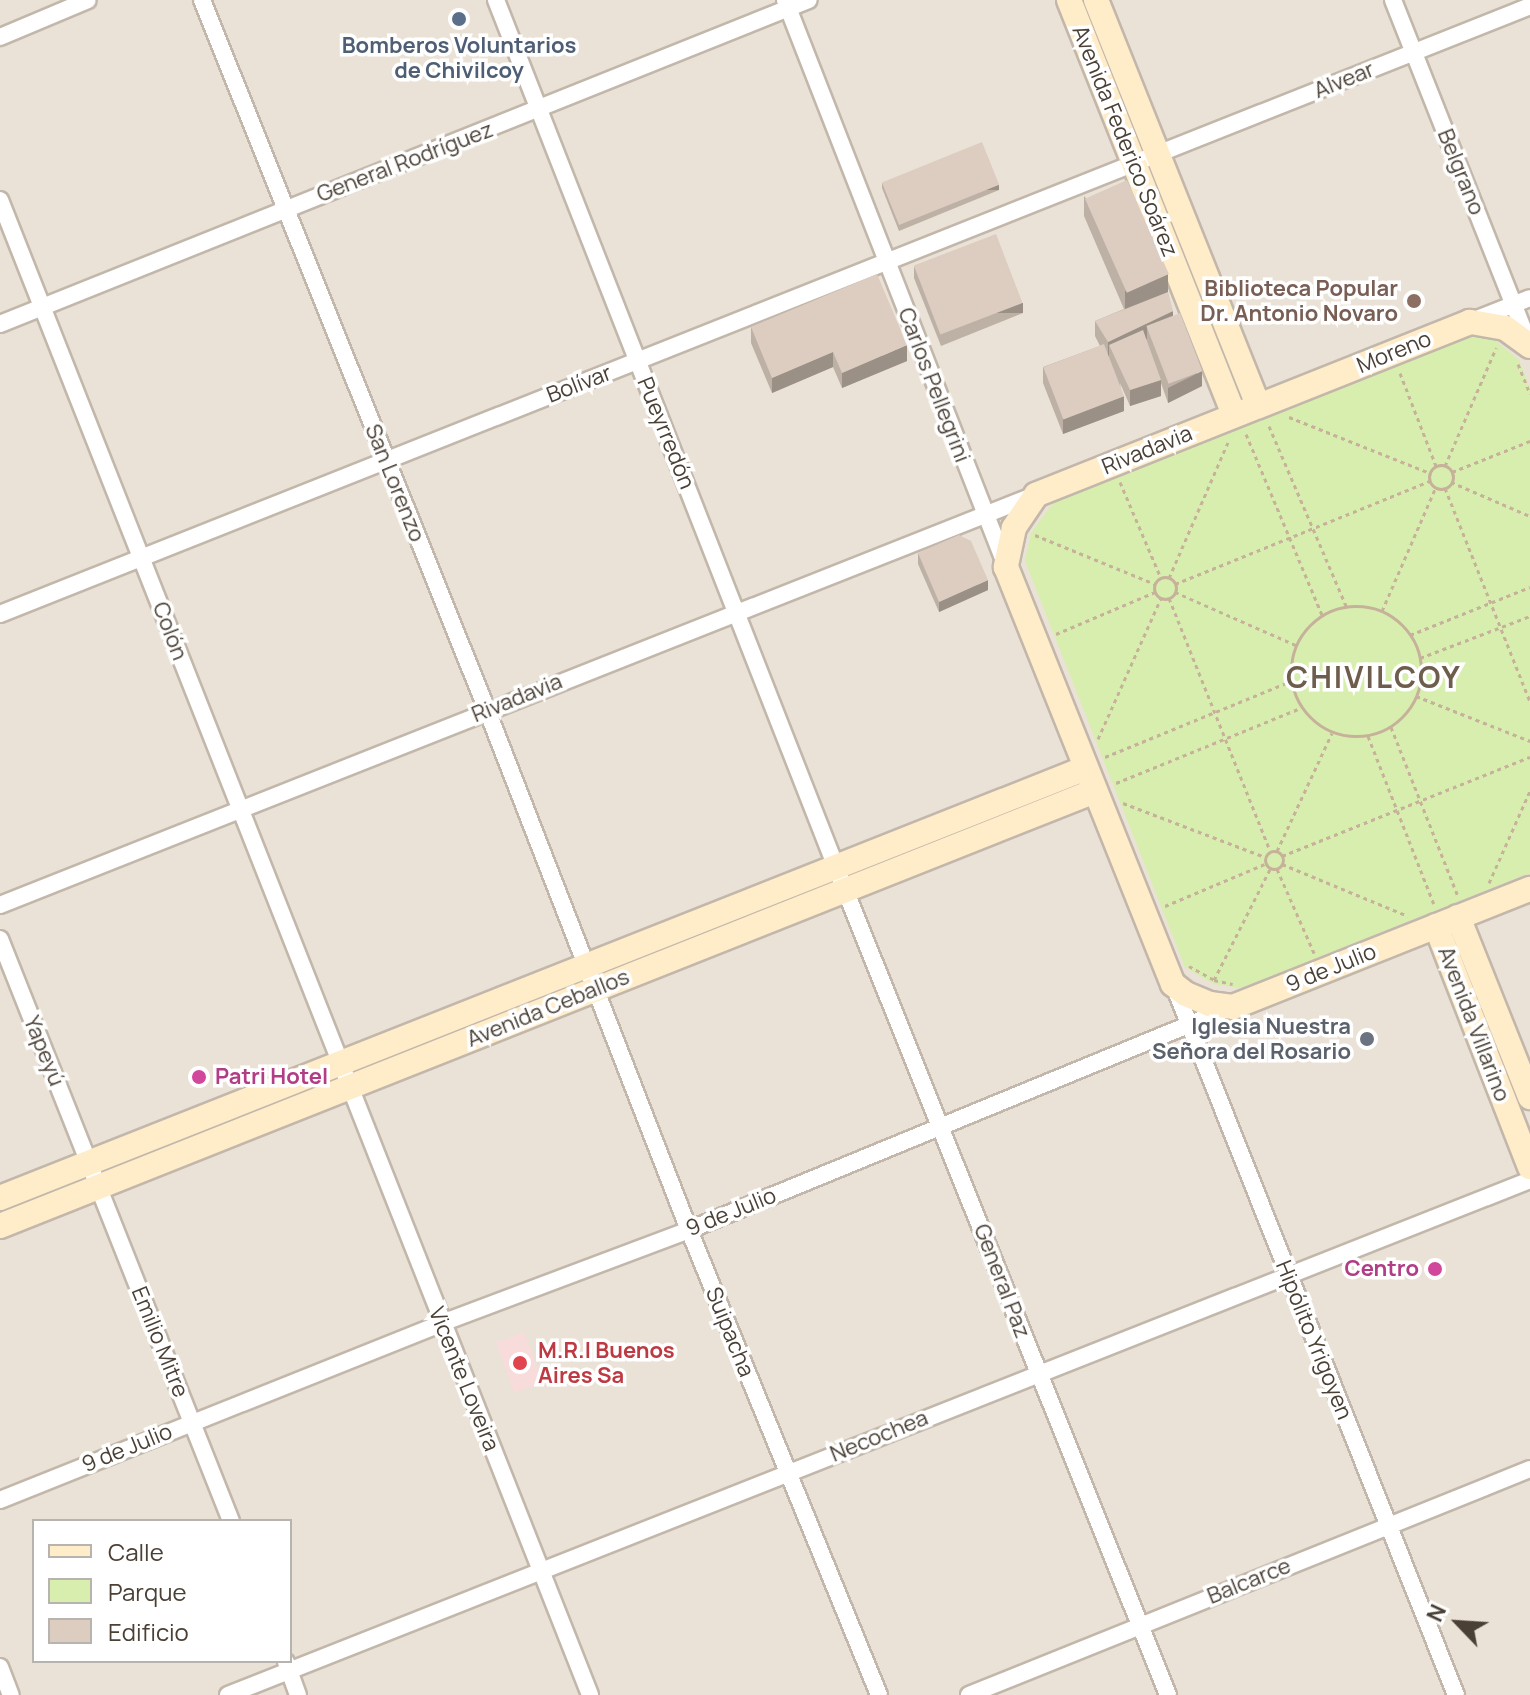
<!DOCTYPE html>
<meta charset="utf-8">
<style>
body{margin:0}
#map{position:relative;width:1530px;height:1695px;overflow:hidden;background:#f6f0e9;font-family:Manrope,sans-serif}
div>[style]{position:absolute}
.residential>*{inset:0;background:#eae2d6}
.medical>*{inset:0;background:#f7dcdb;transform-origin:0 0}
.green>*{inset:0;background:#d8eeae}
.path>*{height:3px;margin-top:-1.5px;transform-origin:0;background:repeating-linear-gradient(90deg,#c6b19a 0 4px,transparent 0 8px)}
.path>.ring{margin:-1.5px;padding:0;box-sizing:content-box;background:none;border:3px solid #c6b19a;border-radius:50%}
.roads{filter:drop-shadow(2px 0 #c2b7aa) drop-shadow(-2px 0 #c2b7aa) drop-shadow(0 2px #c2b7aa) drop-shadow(0 -2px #c2b7aa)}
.minor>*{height:16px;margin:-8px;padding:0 8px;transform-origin:8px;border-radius:8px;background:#fff}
.secondary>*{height:24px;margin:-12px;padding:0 12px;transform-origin:12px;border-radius:12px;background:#ffecc9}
.wall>*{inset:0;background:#bdb0a5}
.shaded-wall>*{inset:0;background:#9a9086;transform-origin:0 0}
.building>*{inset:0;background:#dccdc0;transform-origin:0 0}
.dots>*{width:22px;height:22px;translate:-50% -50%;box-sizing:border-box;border:4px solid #fff;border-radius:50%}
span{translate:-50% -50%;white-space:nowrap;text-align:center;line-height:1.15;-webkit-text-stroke:7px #fff;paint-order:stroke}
.service-label{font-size:22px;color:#4e5e75;font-weight:700}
.street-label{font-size:22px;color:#4a4036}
.education-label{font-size:22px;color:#785e54;font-weight:700}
.right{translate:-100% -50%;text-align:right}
.worship-label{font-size:22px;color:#5b616d;font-weight:700}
.hotel-label{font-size:22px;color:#b23c85;font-weight:700}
.left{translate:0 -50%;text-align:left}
.health-label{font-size:22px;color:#be3a42;font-weight:700}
.district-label{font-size:30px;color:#6e5d4c;font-weight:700;letter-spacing:2px}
.legend{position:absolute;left:32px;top:1519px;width:260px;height:144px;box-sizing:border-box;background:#fff;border:2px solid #b7b3af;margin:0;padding:10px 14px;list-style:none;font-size:24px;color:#4a4036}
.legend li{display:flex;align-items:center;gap:16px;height:40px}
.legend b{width:40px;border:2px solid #b7b3af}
.north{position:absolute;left:1418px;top:1583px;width:80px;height:80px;-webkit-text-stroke:6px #fff;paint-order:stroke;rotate:295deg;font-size:22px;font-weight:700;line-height:32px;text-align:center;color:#4a4036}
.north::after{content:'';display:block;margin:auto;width:28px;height:36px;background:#4a4036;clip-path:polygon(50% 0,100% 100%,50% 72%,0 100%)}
</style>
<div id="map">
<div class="residential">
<i style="clip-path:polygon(evenodd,0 0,1530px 0,1530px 1695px,0 1695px,0 0,34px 1521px,290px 1521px,290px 1661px,34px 1661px,34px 1521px)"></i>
</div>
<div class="medical">
<i style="left:524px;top:1332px;width:54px;height:30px;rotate:70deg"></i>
</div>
<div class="green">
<i style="clip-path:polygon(1456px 337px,1492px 338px,1519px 360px,1530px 388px,1530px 873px,1241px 988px,1213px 984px,1185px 967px,1025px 561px,1031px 533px,1054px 502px)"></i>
</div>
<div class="path">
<i style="left:1518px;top:364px;width:32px;rotate:68deg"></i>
<i style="left:1400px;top:373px;width:100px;rotate:68.8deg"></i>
<i style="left:1289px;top:417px;width:152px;rotate:21.7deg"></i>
<i style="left:1269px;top:426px;width:196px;rotate:66.8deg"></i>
<i style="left:1246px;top:434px;width:196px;rotate:67.2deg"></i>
<i class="ring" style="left:1429px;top:465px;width:21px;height:21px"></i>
<i style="left:1445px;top:466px;width:129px;rotate:-66.6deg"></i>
<i style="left:1452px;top:472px;width:84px;rotate:-21.7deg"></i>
<i style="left:1120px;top:482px;width:104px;rotate:66.9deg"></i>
<i style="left:1451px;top:482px;width:86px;rotate:23.3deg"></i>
<i style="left:1445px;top:488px;width:230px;rotate:68.3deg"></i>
<i style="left:1035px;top:535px;width:130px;rotate:22.2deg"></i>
<i class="ring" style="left:1154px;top:577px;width:19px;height:19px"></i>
<i style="left:1169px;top:578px;width:148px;rotate:-66.5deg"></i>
<i style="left:1175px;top:584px;width:275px;rotate:-22deg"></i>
<i style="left:1175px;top:592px;width:132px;rotate:23.7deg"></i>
<i style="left:1169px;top:598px;width:272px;rotate:68.2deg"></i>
<i class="ring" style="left:1291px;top:606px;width:127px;height:127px"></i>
<i style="left:1382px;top:611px;width:135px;rotate:-66.5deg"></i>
<i style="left:1056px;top:634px;width:108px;rotate:-23deg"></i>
<i style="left:1410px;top:635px;width:129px;rotate:-21.8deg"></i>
<i style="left:1420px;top:658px;width:118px;rotate:-20.9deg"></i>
<i style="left:1416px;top:696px;width:123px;rotate:21.5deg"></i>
<i style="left:1391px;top:727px;width:180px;rotate:68.4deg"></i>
<i style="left:1368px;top:736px;width:180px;rotate:68.6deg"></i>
<i style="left:1098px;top:739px;width:154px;rotate:-65.9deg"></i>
<i style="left:1105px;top:757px;width:201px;rotate:-22.2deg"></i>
<i style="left:1116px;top:783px;width:200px;rotate:-22.1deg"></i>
<i style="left:1123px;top:803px;width:152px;rotate:20.8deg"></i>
<i class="ring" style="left:1265px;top:851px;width:15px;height:15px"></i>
<i style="left:1277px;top:851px;width:130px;rotate:-65deg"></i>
<i style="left:1282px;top:856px;width:267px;rotate:-21.8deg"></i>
<i style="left:1282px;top:864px;width:136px;rotate:22.4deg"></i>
<i style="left:1277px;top:869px;width:92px;rotate:66.2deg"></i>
<i style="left:1489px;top:883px;width:101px;rotate:-66deg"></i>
<i style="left:1165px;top:906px;width:108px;rotate:-22.8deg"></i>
<i style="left:1189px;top:966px;width:29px;rotate:29deg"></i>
<i style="left:1214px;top:980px;width:19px;rotate:12deg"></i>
<i style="left:1214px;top:980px;width:124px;rotate:-63.2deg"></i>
</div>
<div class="roads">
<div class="minor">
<i style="left:202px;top:0;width:765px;rotate:68.13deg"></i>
<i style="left:487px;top:710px;width:558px;rotate:68.77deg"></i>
<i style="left:689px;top:1230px;width:502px;rotate:67.77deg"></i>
<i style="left:496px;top:0;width:931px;rotate:68.59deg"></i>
<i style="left:836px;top:867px;width:892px;rotate:68.15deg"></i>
<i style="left:785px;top:0;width:608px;rotate:68.67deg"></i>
<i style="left:1393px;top:0;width:369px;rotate:68.4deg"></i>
<i style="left:0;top:37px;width:95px;rotate:-22.8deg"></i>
<i style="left:0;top:200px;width:1607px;rotate:68.46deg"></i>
<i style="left:1472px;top:321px;width:62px;rotate:-21.6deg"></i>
<i style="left:0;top:324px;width:871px;rotate:-21.83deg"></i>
<i style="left:0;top:614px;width:1646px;rotate:-21.67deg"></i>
<i style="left:0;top:905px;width:1113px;rotate:-21.61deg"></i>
<i style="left:0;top:939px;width:626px;rotate:68.35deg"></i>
<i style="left:1174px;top:986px;width:763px;rotate:68.31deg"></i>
<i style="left:0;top:1500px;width:476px;rotate:-21.8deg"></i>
<i style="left:442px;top:1323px;width:264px;rotate:-20.6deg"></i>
<i style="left:689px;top:1230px;width:587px;rotate:-22.33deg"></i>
<i style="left:286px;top:1662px;width:35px;rotate:70deg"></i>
<i style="left:0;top:1667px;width:30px;rotate:69deg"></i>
<i style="left:228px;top:1695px;width:1400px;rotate:-21.58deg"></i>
<i style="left:969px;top:1695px;width:605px;rotate:-21.94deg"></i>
</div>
<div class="secondary">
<i style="left:1069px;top:0;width:447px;rotate:68.3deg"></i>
<i style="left:1096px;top:0;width:437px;rotate:68.2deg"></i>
<i style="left:1530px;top:346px;width:31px;rotate:-144deg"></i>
<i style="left:1505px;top:328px;width:36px;rotate:-170deg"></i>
<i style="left:1470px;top:322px;width:467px;rotate:158.3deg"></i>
<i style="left:1036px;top:495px;width:40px;rotate:124deg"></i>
<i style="left:1014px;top:528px;width:40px;rotate:102deg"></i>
<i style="left:1006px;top:567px;width:449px;rotate:68.2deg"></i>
<i style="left:1173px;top:984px;width:16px;rotate:38deg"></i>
<i style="left:1186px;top:994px;width:26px;rotate:23deg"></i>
<i style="left:1210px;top:1004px;width:23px;rotate:7deg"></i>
<i style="left:1233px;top:1007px;width:320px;rotate:-21.7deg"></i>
<i style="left:1458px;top:917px;width:194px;rotate:68.2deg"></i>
<i style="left:1436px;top:926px;width:259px;rotate:68.7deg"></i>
<i style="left:0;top:1198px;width:1168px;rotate:-21.6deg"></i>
<i style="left:0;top:1226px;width:1178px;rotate:-21.67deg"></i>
</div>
</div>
<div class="wall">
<i style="clip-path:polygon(882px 183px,999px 190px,899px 231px,882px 188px)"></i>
<i style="clip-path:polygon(1084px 196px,1168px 293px,1173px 316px,1202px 386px,1168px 403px,1161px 383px,1161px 396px,1130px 406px,1120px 383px,1124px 411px,1063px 434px,1043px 383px,1043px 367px,1100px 346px,1095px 336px,1095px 321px,1124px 309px,1084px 216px)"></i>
<i style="clip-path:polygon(914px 267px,1023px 313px,941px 346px,914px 278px)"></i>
<i style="clip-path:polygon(751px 327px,907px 361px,842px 388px,833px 367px,772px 393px,751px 343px)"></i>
<i style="clip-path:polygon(918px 553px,988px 590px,939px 612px,918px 564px)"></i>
</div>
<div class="shaded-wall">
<i style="left:999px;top:185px;width:5px;height:108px;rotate:90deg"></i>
<i style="clip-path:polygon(1168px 274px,1168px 295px,1125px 311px,1125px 291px)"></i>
<i style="left:1023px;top:303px;width:10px;height:88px;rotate:90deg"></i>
<i style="clip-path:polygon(1173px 311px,1173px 326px,1147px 328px,1147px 339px,1114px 355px,1109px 345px,1109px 357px,1108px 358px,1108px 342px)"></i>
<i style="clip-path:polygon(907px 345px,907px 361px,842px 388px,842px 373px)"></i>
<i style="clip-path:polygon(833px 352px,833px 367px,772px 393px,772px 378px)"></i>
<i style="clip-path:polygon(1202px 371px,1202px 386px,1168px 403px,1168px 388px)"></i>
<i style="clip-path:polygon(1161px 380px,1161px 396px,1130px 406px,1130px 390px)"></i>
<i style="clip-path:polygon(1124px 396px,1124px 411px,1063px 434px,1063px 419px)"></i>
<i style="clip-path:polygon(988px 580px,988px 590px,939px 612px,939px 602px)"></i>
</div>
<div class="building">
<i style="left:982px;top:142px;width:46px;height:108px;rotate:68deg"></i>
<i style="left:1127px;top:180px;width:103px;height:46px;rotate:66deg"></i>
<i style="left:996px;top:234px;width:74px;height:88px;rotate:69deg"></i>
<i style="clip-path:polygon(877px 274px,907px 345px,842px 373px,833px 352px,772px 378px,751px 327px)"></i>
<i style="clip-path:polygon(1168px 292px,1173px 311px,1108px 342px,1095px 321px)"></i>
<i style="left:1180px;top:313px;width:62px;height:36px;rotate:69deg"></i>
<i style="clip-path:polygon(1143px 330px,1161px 380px,1130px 390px,1109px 345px)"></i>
<i style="left:1104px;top:344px;width:56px;height:65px;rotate:69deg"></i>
<i style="clip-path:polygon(959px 535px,971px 541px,988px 580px,939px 602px,918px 553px)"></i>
</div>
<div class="dots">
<i style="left:459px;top:19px;background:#5c6f8a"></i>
<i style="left:1414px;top:301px;background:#8d6e63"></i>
<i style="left:1367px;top:1039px;background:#6b7280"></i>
<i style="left:199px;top:1077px;background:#d1479c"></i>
<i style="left:1435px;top:1269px;background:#d1479c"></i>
<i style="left:520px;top:1363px;background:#e0444e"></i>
</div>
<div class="service-label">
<span style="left:459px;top:58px">Bomberos Voluntarios<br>de Chivilcoy</span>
</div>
<div class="street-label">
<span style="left:1344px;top:80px;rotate:-22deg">Alvear</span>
<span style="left:1125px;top:141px;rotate:68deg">Avenida Federico Soárez</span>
<span style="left:405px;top:162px;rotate:-21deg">General Rodríguez</span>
<span style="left:1461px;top:172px;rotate:68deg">Belgrano</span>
<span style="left:1394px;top:352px;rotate:-22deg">Moreno</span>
<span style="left:579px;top:384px;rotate:-21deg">Bolívar</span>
<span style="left:934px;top:385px;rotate:69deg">Carlos Pellegrini</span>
<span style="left:666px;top:433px;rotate:68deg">Pueyrredón</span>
<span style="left:1147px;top:450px;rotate:-22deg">Rivadavia</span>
<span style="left:395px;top:483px;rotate:68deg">San Lorenzo</span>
<span style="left:170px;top:631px;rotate:69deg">Colón</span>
<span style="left:517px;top:698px;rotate:-22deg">Rivadavia</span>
<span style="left:1331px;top:968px;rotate:-22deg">9 de Julio</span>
<span style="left:548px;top:1008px;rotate:-22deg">Avenida Ceballos</span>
<span style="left:1474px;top:1024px;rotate:69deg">Avenida Villarino</span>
<span style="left:44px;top:1051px;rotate:68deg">Yapeyú</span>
<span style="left:731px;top:1212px;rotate:-22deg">9 de Julio</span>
<span style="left:1002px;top:1281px;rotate:69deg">General Paz</span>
<span style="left:730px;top:1332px;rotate:68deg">Suipacha</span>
<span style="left:1314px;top:1340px;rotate:68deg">Hipólito Yrigoyen</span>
<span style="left:160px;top:1342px;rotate:68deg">Emilio Mitre</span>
<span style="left:464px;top:1379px;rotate:68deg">Vicente Loveira</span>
<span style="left:879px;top:1436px;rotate:-22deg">Necochea</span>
<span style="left:127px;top:1448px;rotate:-22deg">9 de Julio</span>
<span style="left:1249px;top:1581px;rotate:-22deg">Balcarce</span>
</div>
<div class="education-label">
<span class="right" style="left:1398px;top:301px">Biblioteca Popular<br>Dr. Antonio Novaro</span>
</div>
<div class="worship-label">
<span class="right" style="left:1351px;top:1039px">Iglesia Nuestra<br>Señora del Rosario</span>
</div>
<div class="hotel-label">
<span class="left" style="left:215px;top:1077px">Patri Hotel</span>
<span class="right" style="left:1419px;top:1269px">Centro</span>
</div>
<div class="health-label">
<span class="left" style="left:538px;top:1363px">M.R.I Buenos<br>Aires Sa</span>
</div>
<div class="district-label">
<span style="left:1374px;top:677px">CHIVILCOY</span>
</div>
<ul class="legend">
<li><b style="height:10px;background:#ffecc9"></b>Calle</li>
<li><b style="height:22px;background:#d8eeae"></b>Parque</li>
<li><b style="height:22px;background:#dccdc0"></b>Edificio</li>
</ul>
<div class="north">N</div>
</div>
